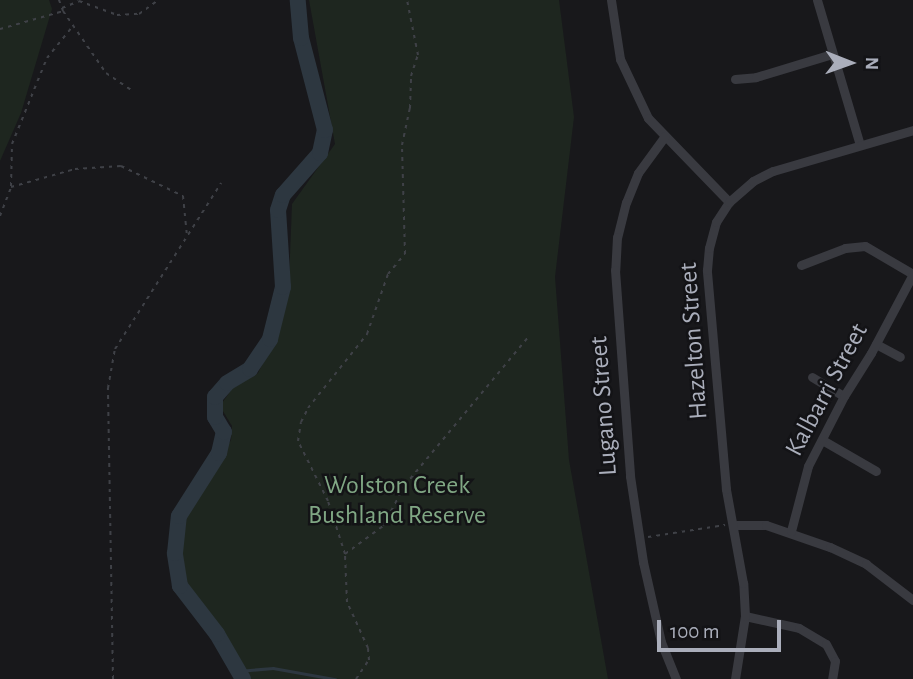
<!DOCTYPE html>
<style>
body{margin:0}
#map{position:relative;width:913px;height:679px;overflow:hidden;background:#18181b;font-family:"Alegreya Sans",sans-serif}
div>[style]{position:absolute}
.green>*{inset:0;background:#1e261f}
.stream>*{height:2.5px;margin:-1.25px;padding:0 1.25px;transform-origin:1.25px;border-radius:1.25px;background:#2d3740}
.river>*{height:16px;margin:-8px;padding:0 8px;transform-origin:8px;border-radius:8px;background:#2d3740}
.path>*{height:2px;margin-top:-1px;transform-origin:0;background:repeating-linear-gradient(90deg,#3f4147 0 3.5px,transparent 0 8.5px)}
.street>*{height:9px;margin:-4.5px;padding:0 4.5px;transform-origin:4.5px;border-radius:4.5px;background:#393a40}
span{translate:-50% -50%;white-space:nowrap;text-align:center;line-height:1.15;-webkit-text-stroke:5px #131316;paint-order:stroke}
.street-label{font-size:26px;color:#aaaebb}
.park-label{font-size:26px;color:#80a784}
.north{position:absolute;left:815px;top:28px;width:70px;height:70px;-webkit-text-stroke:5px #131316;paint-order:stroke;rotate:91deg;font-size:19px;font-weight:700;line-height:28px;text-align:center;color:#aaaebb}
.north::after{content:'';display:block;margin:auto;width:24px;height:32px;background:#aaaebb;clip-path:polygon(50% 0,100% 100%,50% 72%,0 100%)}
.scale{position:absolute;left:657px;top:620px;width:124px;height:32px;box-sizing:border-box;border:4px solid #aaaebb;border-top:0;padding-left:9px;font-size:21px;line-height:24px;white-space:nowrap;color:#aaaebb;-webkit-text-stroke:5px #131316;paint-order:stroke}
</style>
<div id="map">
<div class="green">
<i style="clip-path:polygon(0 0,49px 0,52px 9px,21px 113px,0 161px)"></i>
<i style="clip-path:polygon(309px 0,559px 0,574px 117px,555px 277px,569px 460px,608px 679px,248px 679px,221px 632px,186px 585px,180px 553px,184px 518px,231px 440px,232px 426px,220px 406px,234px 386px,258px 373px,273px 343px,289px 281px,292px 204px,335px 144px)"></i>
</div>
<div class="stream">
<i style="left:238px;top:671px;width:35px;rotate:-5deg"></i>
<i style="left:273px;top:668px;width:63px;rotate:10.1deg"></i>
</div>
<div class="river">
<i style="left:243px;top:679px;width:52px;rotate:-120deg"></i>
<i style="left:217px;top:634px;width:61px;rotate:-127.6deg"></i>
<i style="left:180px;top:586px;width:33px;rotate:-99deg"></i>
<i style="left:175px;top:553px;width:37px;rotate:-84deg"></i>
<i style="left:179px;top:516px;width:75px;rotate:-57.6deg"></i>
<i style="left:219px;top:453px;width:22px;rotate:-77deg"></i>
<i style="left:224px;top:432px;width:17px;rotate:-121deg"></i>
<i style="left:215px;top:417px;width:20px;rotate:-90deg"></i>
<i style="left:215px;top:397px;width:18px;rotate:-49deg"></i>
<i style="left:227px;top:383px;width:27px;rotate:-31deg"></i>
<i style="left:250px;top:369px;width:36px;rotate:-56deg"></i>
<i style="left:270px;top:339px;width:54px;rotate:-76deg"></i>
<i style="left:283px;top:287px;width:77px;rotate:-93.7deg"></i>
<i style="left:278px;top:210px;width:16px;rotate:-72deg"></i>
<i style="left:283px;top:195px;width:56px;rotate:-48.6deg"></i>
<i style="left:320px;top:153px;width:24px;rotate:-78deg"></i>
<i style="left:325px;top:130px;width:95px;rotate:-104.6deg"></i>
<i style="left:301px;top:38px;width:38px;rotate:-95deg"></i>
</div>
<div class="path">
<i style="left:62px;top:8px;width:18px;rotate:-22deg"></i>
<i style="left:79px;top:1px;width:40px;rotate:20.2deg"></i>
<i style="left:117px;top:15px;width:22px;rotate:-3deg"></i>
<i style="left:139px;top:14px;width:24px;rotate:-36deg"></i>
<i style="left:63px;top:11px;width:75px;rotate:55.3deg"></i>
<i style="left:106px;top:73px;width:32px;rotate:34deg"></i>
<i style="left:0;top:29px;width:66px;rotate:-15.9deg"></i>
<i style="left:63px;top:11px;width:12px;rotate:-110deg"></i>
<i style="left:11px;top:186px;width:42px;rotate:-88.6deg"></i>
<i style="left:12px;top:144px;width:93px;rotate:-67.9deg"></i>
<i style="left:47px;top:58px;width:40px;rotate:-51deg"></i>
<i style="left:0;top:216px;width:31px;rotate:-69deg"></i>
<i style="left:11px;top:187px;width:66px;rotate:-15.7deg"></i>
<i style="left:75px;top:169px;width:46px;rotate:-3.7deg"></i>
<i style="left:121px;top:166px;width:69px;rotate:25.8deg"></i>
<i style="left:183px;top:196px;width:40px;rotate:84.3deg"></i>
<i style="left:648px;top:537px;width:78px;rotate:-8.9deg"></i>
<i style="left:345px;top:554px;width:47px;rotate:-36.4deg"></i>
<i style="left:383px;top:526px;width:47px;rotate:-61.8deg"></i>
<i style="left:405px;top:485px;width:195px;rotate:-50.2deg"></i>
<i style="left:113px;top:679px;width:291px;rotate:-91deg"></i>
<i style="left:108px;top:388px;width:40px;rotate:-80deg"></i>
<i style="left:115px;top:349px;width:197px;rotate:-57.4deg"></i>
<i style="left:356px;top:679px;width:23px;rotate:-56deg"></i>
<i style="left:369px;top:660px;width:12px;rotate:-95deg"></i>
<i style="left:368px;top:648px;width:51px;rotate:-114.5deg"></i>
<i style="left:347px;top:602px;width:48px;rotate:-92.4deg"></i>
<i style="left:345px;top:554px;width:56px;rotate:-107.8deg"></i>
<i style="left:328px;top:501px;width:67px;rotate:-116.6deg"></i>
<i style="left:298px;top:441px;width:19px;rotate:-81deg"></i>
<i style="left:301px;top:422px;width:16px;rotate:-63deg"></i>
<i style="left:308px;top:408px;width:95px;rotate:-51.4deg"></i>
<i style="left:367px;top:334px;width:64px;rotate:-70.7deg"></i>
<i style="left:388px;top:274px;width:26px;rotate:-50deg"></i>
<i style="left:405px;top:254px;width:109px;rotate:-91.6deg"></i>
<i style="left:402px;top:145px;width:38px;rotate:-78deg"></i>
<i style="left:410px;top:108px;width:32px;rotate:-88deg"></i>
<i style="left:411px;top:76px;width:22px;rotate:-72deg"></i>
<i style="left:418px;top:55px;width:56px;rotate:-101.3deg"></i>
</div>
<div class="street">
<i style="left:611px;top:0;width:60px;rotate:81.3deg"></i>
<i style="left:620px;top:59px;width:65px;rotate:64.6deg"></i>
<i style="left:648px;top:118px;width:117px;rotate:46deg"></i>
<i style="left:817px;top:0;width:151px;rotate:73.5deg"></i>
<i style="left:735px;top:79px;width:21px;rotate:-5deg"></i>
<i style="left:756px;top:77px;width:79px;rotate:-16.8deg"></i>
<i style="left:665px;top:136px;width:46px;rotate:126.1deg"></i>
<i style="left:638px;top:173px;width:31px;rotate:112deg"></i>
<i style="left:626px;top:202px;width:36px;rotate:104deg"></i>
<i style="left:617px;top:237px;width:33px;rotate:93deg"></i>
<i style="left:615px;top:270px;width:207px;rotate:85.8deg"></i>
<i style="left:630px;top:476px;width:87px;rotate:81.4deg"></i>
<i style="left:643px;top:562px;width:82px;rotate:77.3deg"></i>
<i style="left:661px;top:642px;width:40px;rotate:68deg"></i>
<i style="left:801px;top:265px;width:47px;rotate:-21.1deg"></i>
<i style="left:845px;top:248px;width:20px;rotate:-6deg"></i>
<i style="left:865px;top:246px;width:56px;rotate:30.3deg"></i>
<i style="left:876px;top:344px;width:27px;rotate:28deg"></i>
<i style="left:812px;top:377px;width:37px;rotate:31deg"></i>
<i style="left:824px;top:441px;width:60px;rotate:30deg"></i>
<i style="left:733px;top:525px;width:33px"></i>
<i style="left:766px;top:525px;width:68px;rotate:19deg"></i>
<i style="left:830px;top:547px;width:40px;rotate:25deg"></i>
<i style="left:866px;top:564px;width:59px;rotate:37.5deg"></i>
<i style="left:791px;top:531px;width:67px;rotate:-75.3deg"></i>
<i style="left:808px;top:466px;width:79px;rotate:-62.8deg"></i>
<i style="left:844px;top:396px;width:51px;rotate:-57.9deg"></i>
<i style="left:871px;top:353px;width:89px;rotate:-62deg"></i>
<i style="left:745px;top:616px;width:55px;rotate:12.5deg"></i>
<i style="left:799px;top:628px;width:31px;rotate:31deg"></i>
<i style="left:826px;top:644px;width:19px;rotate:62deg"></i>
<i style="left:835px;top:661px;width:18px;rotate:99deg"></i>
<i style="left:735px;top:679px;width:64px;rotate:-81deg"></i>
<i style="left:745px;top:616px;width:33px;rotate:-93deg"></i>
<i style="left:743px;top:583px;width:96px;rotate:-100.3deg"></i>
<i style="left:726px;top:489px;width:220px;rotate:-95deg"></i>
<i style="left:707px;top:270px;width:22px;rotate:-85deg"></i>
<i style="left:709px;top:248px;width:27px;rotate:-75deg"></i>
<i style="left:716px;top:222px;width:24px;rotate:-57deg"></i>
<i style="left:729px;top:202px;width:32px;rotate:-41deg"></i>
<i style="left:753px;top:181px;width:22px;rotate:-27deg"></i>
<i style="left:773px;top:171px;width:146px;rotate:-16.3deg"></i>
</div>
<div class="street-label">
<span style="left:694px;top:341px;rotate:-94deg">Hazelton Street</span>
<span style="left:827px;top:390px;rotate:-62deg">Kalbarri Street</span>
<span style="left:604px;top:406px;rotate:-94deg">Lugano Street</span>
</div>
<div class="park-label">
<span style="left:397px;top:501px">Wolston Creek<br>Bushland Reserve</span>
</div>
<div class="north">N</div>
<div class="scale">100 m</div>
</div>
